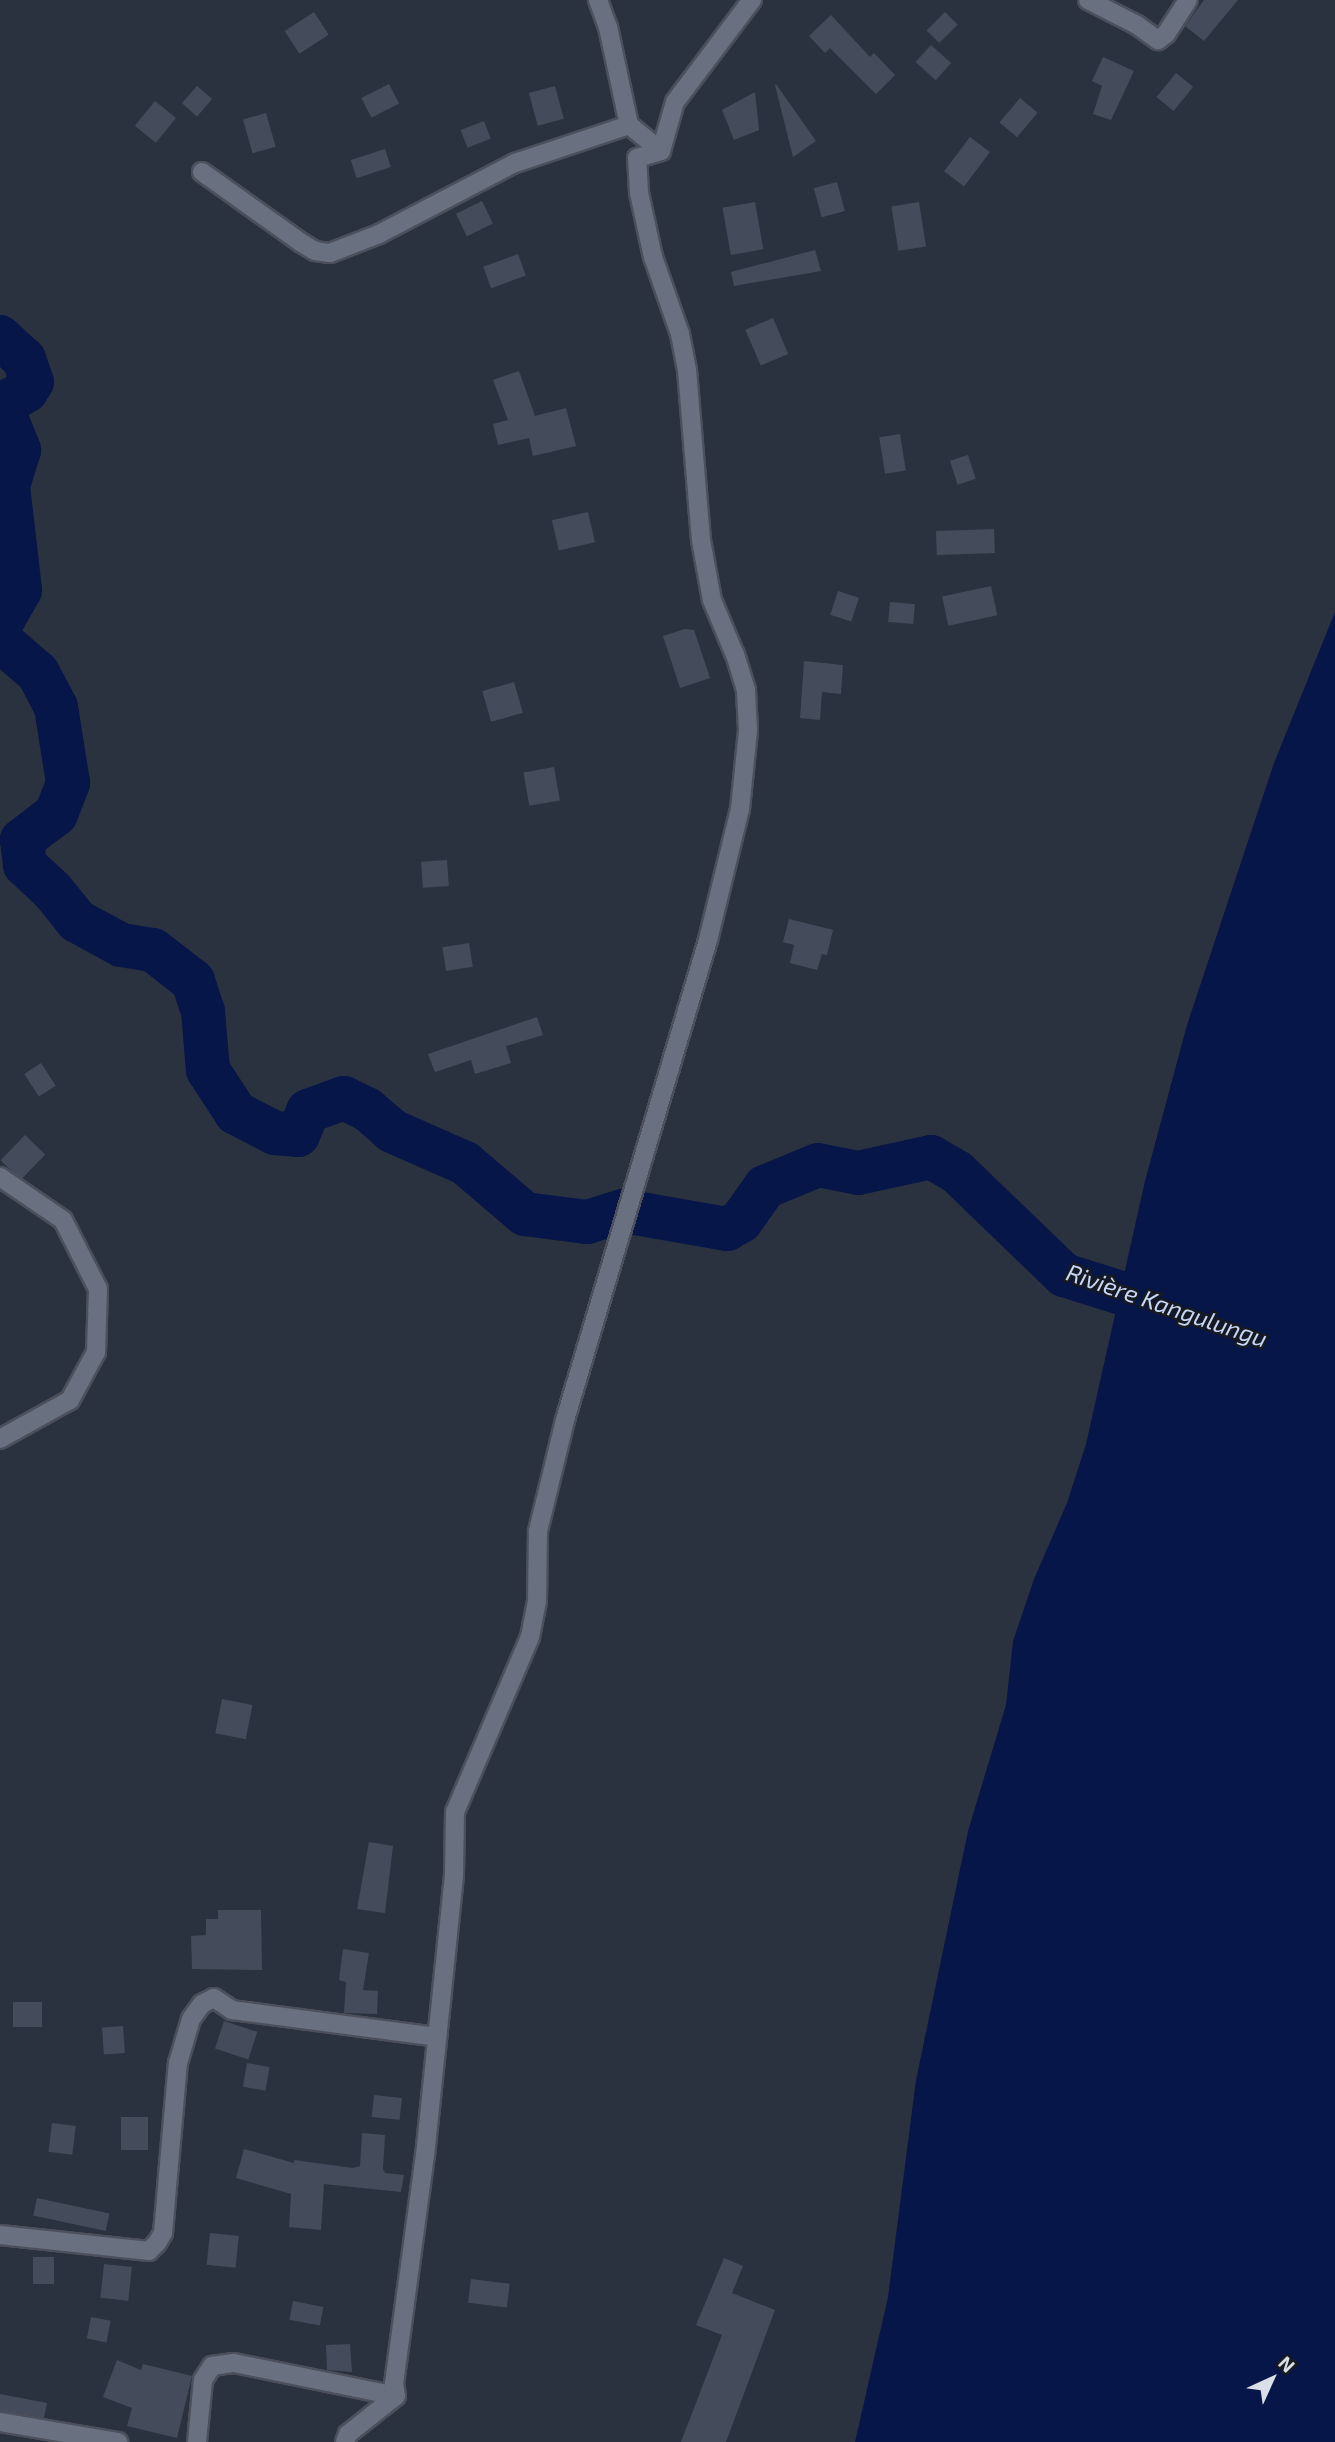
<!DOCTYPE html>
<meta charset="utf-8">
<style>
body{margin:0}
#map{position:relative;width:1335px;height:2442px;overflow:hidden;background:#2b323f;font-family:"Exo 2",sans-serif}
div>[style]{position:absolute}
.water>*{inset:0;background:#061648}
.river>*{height:44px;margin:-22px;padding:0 22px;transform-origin:22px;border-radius:22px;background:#061648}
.building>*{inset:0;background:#444b5a;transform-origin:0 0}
.roads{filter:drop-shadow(2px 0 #4b505c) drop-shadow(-2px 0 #4b505c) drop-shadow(0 2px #4b505c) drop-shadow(0 -2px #4b505c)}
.minor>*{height:18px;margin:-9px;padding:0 9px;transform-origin:9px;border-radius:9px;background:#697180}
span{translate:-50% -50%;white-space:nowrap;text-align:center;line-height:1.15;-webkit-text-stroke:5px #171a20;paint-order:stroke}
.water-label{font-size:24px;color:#c6d7f8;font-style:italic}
.north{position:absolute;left:1237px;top:2344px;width:70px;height:70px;-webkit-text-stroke:5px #171a20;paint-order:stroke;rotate:45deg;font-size:19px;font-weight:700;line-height:28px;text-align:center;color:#dadee7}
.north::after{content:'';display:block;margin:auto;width:24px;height:32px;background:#dadee7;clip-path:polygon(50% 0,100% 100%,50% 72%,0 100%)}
</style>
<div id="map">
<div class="water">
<i style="clip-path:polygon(1335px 612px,1335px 2442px,855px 2442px,888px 2297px,916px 2080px,968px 1831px,1006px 1705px,1013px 1641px,1034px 1579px,1067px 1503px,1086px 1444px,1145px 1181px,1187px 1025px,1274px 763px)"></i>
</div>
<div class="river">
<i style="left:0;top:337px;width:33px;rotate:43deg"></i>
<i style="left:24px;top:359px;width:24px;rotate:71deg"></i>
<i style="left:32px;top:382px;width:11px;rotate:124deg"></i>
<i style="left:26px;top:391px;width:16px;rotate:150deg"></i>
<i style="left:12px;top:399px;width:17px;rotate:114deg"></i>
<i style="left:5px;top:415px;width:38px;rotate:68deg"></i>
<i style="left:19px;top:450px;width:38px;rotate:107deg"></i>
<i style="left:8px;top:486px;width:105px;rotate:83.4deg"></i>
<i style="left:20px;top:590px;width:40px;rotate:119.7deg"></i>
<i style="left:0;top:640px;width:50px;rotate:41deg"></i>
<i style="left:38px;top:673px;width:38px;rotate:62deg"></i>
<i style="left:56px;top:707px;width:77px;rotate:81deg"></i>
<i style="left:68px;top:783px;width:33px;rotate:111deg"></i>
<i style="left:56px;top:814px;width:43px;rotate:142.6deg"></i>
<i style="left:22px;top:840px;width:25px;rotate:83deg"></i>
<i style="left:25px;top:865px;width:37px;rotate:43deg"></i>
<i style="left:52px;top:890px;width:40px;rotate:51deg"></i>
<i style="left:77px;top:921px;width:50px;rotate:28.6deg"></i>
<i style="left:121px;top:945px;width:32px;rotate:9deg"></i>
<i style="left:153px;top:950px;width:51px;rotate:37.8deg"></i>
<i style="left:193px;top:981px;width:32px;rotate:72deg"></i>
<i style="left:203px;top:1011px;width:59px;rotate:85.2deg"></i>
<i style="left:208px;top:1070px;width:51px;rotate:56.9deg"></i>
<i style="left:236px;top:1113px;width:44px;rotate:27.1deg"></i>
<i style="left:275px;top:1133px;width:23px;rotate:5deg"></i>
<i style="left:298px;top:1135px;width:26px;rotate:-67deg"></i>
<i style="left:308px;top:1111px;width:38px;rotate:-20deg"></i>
<i style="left:344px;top:1098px;width:25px;rotate:26deg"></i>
<i style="left:367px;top:1109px;width:33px;rotate:41deg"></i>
<i style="left:392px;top:1131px;width:80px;rotate:23.7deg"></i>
<i style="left:465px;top:1163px;width:79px;rotate:40.4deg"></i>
<i style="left:525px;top:1214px;width:63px;rotate:7.4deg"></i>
<i style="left:587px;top:1222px;width:39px;rotate:-17deg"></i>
<i style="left:624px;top:1211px;width:105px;rotate:9.9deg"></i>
<i style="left:727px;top:1229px;width:16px;rotate:-30deg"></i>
<i style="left:741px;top:1221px;width:42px;rotate:-54.8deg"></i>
<i style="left:765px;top:1187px;width:57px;rotate:-22.5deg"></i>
<i style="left:818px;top:1165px;width:41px;rotate:11.3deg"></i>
<i style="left:858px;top:1173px;width:75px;rotate:-12.4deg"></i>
<i style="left:931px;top:1157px;width:30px;rotate:30deg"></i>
<i style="left:957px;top:1172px;width:149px;rotate:43.9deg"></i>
<i style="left:1064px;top:1275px;width:116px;rotate:17.5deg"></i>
</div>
<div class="building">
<i style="clip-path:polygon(1204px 0,1238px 0,1204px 41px,1185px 26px)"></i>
<i style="left:314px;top:12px;width:27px;height:35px;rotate:57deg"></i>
<i style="left:945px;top:12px;width:18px;height:26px;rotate:45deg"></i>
<i style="clip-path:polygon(831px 15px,870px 57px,874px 53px,895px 75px,876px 94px,830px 48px,825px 53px,809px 36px)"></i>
<i style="left:931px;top:45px;width:27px;height:23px;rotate:42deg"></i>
<i style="clip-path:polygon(1103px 57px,1134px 71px,1111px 120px,1093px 114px,1102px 86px,1092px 81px)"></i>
<i style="left:1176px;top:73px;width:22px;height:31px;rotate:39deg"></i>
<i style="left:389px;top:84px;width:22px;height:31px;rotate:63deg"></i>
<i style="clip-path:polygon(776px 84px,816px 141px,793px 157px,775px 85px)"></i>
<i style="left:197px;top:86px;width:20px;height:23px;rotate:41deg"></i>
<i style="left:555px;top:86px;width:34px;height:27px;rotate:75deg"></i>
<i style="clip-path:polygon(755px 92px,759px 130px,734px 140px,722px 110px)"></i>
<i style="left:1020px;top:98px;width:23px;height:32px;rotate:40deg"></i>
<i style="left:155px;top:101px;width:27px;height:32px;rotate:39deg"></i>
<i style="left:266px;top:113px;width:35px;height:24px;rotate:74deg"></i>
<i style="left:484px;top:121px;width:19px;height:25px;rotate:69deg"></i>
<i style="left:970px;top:137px;width:25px;height:43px;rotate:37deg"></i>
<i style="left:385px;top:149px;width:19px;height:36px;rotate:72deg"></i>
<i style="left:837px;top:182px;width:30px;height:24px;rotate:75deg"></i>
<i style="left:482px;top:201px;width:25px;height:29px;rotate:64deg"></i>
<i style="left:755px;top:202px;width:48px;height:33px;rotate:80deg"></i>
<i style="left:919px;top:202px;width:45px;height:28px;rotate:81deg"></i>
<i style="clip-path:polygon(815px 250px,821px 271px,734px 286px,731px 272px)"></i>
<i style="left:518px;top:254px;width:23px;height:37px;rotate:70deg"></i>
<i style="left:773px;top:318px;width:39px;height:30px;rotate:67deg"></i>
<i style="clip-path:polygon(519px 371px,535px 416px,566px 408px,576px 446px,533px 456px,529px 438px,498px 445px,493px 424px,508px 420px,493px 380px)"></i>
<i style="left:900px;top:434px;width:37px;height:21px;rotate:81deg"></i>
<i style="left:968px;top:455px;width:25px;height:19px;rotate:72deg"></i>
<i style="left:588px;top:512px;width:31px;height:37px;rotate:77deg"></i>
<i style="left:994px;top:529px;width:24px;height:58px;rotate:88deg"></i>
<i style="left:991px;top:586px;width:30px;height:50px;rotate:78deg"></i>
<i style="left:838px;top:591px;width:22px;height:25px;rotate:18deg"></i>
<i style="left:890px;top:602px;width:25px;height:20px;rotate:5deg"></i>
<i style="clip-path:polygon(685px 629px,694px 630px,710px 678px,680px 688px,663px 636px)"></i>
<i style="clip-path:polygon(804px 661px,843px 665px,841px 694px,822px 692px,820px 720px,800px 718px)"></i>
<i style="left:514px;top:682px;width:32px;height:33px;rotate:74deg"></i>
<i style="left:554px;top:767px;width:34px;height:31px;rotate:80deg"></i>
<i style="left:447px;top:860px;width:26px;height:26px;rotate:86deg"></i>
<i style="clip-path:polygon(789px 919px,833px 930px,827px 955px,822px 954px,817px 970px,790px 963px,794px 945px,783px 942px)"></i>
<i style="left:469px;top:943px;width:24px;height:27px;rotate:81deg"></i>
<i style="clip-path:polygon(537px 1017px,543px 1035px,506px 1046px,511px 1063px,475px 1074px,471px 1060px,435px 1072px,428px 1054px)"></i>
<i style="left:41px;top:1063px;width:27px;height:20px;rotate:57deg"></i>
<i style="left:25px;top:1135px;width:28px;height:35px;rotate:44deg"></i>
<i style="left:222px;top:1699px;width:31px;height:35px;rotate:11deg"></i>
<i style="clip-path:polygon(369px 1842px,393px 1846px,385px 1913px,357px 1909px)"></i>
<i style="clip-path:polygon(218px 1910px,261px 1910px,262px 1970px,192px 1969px,191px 1936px,206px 1935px,206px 1919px,218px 1919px)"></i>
<i style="clip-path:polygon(343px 1949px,369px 1953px,363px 1990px,378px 1991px,377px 2014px,344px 2013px,346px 1982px,339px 1980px)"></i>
<i style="left:13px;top:2002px;width:29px;height:25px"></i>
<i style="left:224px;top:2021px;width:35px;height:29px;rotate:18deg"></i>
<i style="left:123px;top:2026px;width:27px;height:21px;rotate:86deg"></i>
<i style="left:247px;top:2063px;width:23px;height:24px;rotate:10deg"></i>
<i style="left:374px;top:2095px;width:28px;height:22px;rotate:6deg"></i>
<i style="left:121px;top:2117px;width:27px;height:33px"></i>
<i style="left:52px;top:2123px;width:24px;height:29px;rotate:7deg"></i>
<i style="clip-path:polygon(362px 2133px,385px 2135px,383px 2169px,385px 2173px,404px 2175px,401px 2192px,324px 2184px,321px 2230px,289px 2227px,291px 2194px,236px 2178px,244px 2149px,294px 2163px,294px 2160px,353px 2168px,360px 2166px)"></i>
<i style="left:37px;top:2198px;width:74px;height:18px;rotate:12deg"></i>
<i style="left:210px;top:2233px;width:29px;height:32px;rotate:6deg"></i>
<i style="left:33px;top:2257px;width:21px;height:27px"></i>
<i style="clip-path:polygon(724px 2258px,743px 2266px,732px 2293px,775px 2310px,726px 2442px,681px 2442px,722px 2335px,696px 2325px)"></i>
<i style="left:104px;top:2264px;width:28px;height:34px;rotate:6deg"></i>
<i style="left:471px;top:2279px;width:39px;height:24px;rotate:7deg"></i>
<i style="left:293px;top:2301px;width:31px;height:19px;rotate:11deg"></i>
<i style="left:91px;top:2317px;width:20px;height:22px;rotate:11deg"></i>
<i style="clip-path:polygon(350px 2344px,352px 2372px,327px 2370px,326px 2345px)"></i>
<i style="clip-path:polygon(117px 2360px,141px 2370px,143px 2364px,192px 2376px,177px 2438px,127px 2426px,132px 2408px,103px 2397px)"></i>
<i style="clip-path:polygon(0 2394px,47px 2403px,44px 2418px,0 2411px)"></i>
</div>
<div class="roads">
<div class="minor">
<i style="left:598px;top:0;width:29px;rotate:70deg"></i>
<i style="left:608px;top:27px;width:100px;rotate:77.9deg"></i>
<i style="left:629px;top:125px;width:41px;rotate:39.1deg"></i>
<i style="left:1088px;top:0;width:55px;rotate:27deg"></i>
<i style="left:1137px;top:25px;width:26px;rotate:36deg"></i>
<i style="left:1158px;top:40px;width:10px;rotate:-37deg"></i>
<i style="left:1166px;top:34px;width:40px;rotate:-57.1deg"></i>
<i style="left:661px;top:151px;width:51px;rotate:-74.1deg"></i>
<i style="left:675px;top:102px;width:128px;rotate:-53deg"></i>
<i style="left:202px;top:172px;width:120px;rotate:35.5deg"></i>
<i style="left:300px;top:242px;width:17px;rotate:31deg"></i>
<i style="left:315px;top:251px;width:15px;rotate:8deg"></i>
<i style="left:330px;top:253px;width:53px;rotate:-21.2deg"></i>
<i style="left:379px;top:234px;width:153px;rotate:-27.6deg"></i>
<i style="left:515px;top:163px;width:120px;rotate:-18.4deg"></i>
<i style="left:0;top:1177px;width:76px;rotate:34.3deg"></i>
<i style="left:63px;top:1220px;width:77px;rotate:63.1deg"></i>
<i style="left:98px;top:1289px;width:63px;rotate:91.8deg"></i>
<i style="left:96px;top:1352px;width:55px;rotate:118.4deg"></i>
<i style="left:70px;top:1400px;width:80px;rotate:150.9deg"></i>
<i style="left:0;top:2235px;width:150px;rotate:6.1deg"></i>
<i style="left:149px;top:2251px;width:11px;rotate:-45deg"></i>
<i style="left:157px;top:2243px;width:12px;rotate:-59deg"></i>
<i style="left:163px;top:2233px;width:171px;rotate:-85deg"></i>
<i style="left:178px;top:2063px;width:46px;rotate:-73.5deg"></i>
<i style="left:191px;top:2019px;width:19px;rotate:-54deg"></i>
<i style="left:202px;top:2004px;width:13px;rotate:-27deg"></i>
<i style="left:214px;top:1998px;width:22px;rotate:34deg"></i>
<i style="left:232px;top:2010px;width:207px;rotate:7.5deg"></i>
<i style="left:0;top:2422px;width:120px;rotate:9.6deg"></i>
<i style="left:197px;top:2442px;width:62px;rotate:-84.5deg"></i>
<i style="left:203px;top:2380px;width:17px;rotate:-57deg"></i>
<i style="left:212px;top:2366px;width:22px;rotate:-8deg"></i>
<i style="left:234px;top:2363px;width:165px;rotate:11.5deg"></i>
<i style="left:345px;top:2442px;width:9px;rotate:-69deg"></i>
<i style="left:348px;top:2434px;width:61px;rotate:-38.4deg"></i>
<i style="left:396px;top:2396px;width:12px;rotate:-99deg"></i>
<i style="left:394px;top:2384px;width:230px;rotate:-82.3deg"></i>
<i style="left:425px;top:2156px;width:282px;rotate:-84.1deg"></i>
<i style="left:454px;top:1875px;width:63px;rotate:-89.1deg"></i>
<i style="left:455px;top:1812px;width:190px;rotate:-66.8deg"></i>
<i style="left:530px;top:1637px;width:37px;rotate:-79deg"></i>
<i style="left:537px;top:1601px;width:70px;rotate:-89.2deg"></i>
<i style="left:538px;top:1531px;width:114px;rotate:-76.3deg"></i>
<i style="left:565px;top:1420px;width:501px;rotate:-73.41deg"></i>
<i style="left:708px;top:940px;width:135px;rotate:-76.3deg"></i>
<i style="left:740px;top:809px;width:79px;rotate:-84.2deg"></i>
<i style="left:748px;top:730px;width:40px;rotate:-92.9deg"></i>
<i style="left:746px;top:690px;width:37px;rotate:-107deg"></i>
<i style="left:735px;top:655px;width:60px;rotate:-112.7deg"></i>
<i style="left:712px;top:600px;width:61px;rotate:-100.4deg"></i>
<i style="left:701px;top:540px;width:171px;rotate:-94.7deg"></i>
<i style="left:687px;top:370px;width:37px;rotate:-101deg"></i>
<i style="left:680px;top:334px;width:82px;rotate:-109.3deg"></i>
<i style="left:653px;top:257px;width:66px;rotate:-102.3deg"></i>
<i style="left:639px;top:193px;width:35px;rotate:-93deg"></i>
<i style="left:637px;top:158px;width:25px;rotate:-16deg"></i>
</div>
</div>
<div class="water-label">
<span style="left:1167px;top:1305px;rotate:19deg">Rivière Kangulungu</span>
</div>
<div class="north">N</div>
</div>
